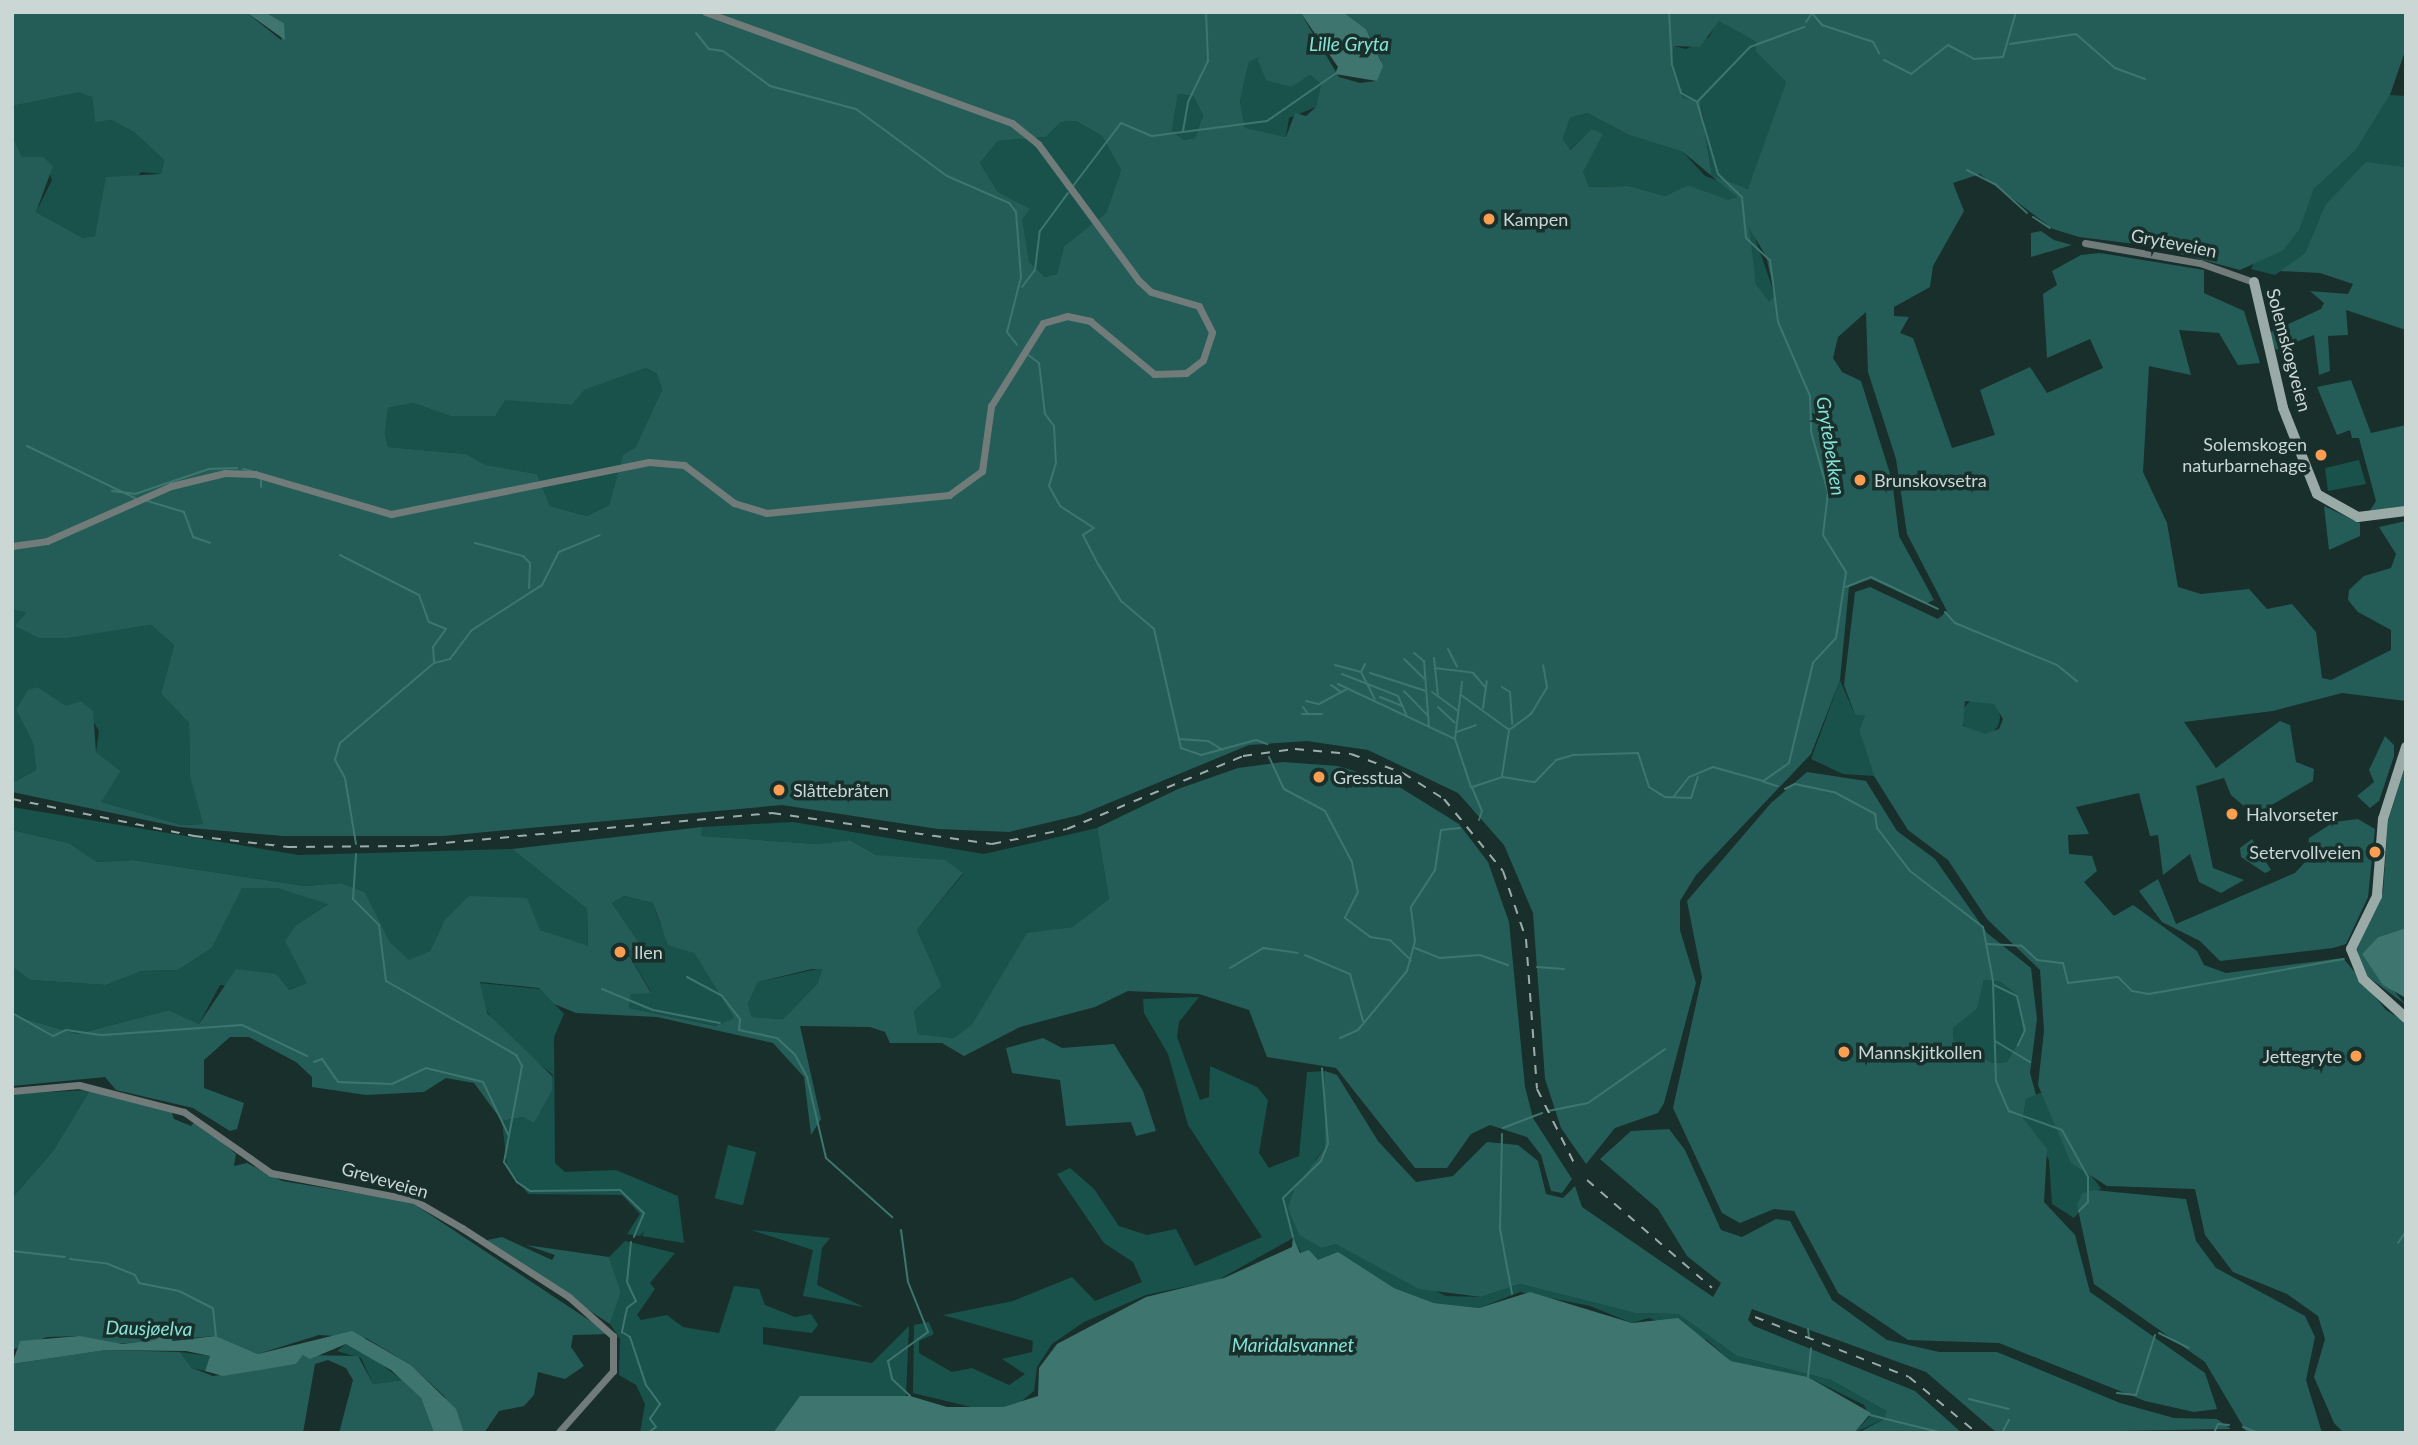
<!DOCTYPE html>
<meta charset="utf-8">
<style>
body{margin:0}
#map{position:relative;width:2418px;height:1445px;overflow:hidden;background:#192f2c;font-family:Lato,sans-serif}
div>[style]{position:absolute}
.green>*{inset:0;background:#18524b;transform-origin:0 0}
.round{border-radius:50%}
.forest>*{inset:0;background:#245d57}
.water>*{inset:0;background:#3e766f}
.stream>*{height:2px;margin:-1px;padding:0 1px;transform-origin:1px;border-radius:1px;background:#3e766f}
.street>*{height:7px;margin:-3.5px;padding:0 3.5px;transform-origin:3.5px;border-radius:3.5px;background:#717c7a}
.secondary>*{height:10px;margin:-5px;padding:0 5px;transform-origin:5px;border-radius:5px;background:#99aaa7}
.rail>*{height:2px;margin-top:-1px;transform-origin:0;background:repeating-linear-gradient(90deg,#9dacaa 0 9px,transparent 0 18px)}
.dots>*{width:19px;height:19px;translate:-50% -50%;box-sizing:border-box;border:4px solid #192f2c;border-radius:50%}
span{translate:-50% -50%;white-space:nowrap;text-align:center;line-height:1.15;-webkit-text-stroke:7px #192f2c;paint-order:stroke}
.poi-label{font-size:18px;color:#cad7d5}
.left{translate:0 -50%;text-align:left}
.right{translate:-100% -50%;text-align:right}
.street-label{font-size:18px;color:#cad7d5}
.water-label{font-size:19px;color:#86e2d6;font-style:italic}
.frame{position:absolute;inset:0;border:14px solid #cad7d5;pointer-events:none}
</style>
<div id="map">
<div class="green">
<i style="clip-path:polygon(1718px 20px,1756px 42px,1756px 52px,1786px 82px,1749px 189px,1724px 184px,1737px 197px,1728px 201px,1688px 185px,1665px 196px,1629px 186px,1588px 187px,1583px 172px,1592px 130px,1569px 150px,1563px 139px,1570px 118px,1587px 113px,1629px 135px,1683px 152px,1705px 176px,1719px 181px,1712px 176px,1701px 105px,1683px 98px,1671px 66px,1674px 46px,1686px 49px,1709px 37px)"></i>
<i style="clip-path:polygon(1256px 58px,1291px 86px,1310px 75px,1321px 84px,1316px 107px,1289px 118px,1286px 137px,1245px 129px,1240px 101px,1249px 62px)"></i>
<i style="clip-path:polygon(79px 91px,92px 97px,95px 121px,111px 120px,135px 133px,164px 160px,161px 174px,141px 172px,95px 236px,83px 238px,36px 212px,52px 180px,43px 157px,22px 157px,12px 135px,12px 106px)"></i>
<i style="clip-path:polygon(1178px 94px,1193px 96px,1203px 115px,1195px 138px,1184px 140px,1172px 131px)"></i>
<i style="clip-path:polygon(2390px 95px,2406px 96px,2406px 167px,2366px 163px,2325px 205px,2305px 253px,2275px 275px,2251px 269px,2255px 261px,2284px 250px,2300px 229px,2314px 189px,2356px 150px)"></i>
<i style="clip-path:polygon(1076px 121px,1102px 136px,1121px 170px,1106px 213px,1064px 246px,1057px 274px,1045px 277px,1029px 262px,1016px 206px,998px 192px,980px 163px,998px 141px,1046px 137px,1061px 122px)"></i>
<i style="clip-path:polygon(1752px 229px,1775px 295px,1769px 301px,1756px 284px,1747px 230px)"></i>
<i style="clip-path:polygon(646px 368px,657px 374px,662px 390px,635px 448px,623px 456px,609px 505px,587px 516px,550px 506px,537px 474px,484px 465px,466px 454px,388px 447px,385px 434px,388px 408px,413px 403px,450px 416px,505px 399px,572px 405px,583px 390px)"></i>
<i style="clip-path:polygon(2359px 460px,2366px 484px,2328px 491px,2325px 468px)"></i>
<i style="clip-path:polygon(12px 609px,26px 613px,16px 626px,89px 634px,151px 625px,174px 645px,161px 694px,189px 723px,190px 776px,203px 824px,182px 825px,100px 802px,121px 771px,96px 752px,99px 731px,81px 701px,67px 707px,38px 687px,16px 710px,33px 743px,36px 770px,12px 783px)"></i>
<i style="clip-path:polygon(1840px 680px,1855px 715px,1865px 716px,1859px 730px,1874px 776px,1843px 774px,1811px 759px)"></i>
<i class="round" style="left:1962px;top:698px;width:38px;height:38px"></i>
<i style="clip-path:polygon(12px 807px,299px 855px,512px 849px,587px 909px,588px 947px,540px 930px,444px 921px,430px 951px,409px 961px,390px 942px,365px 892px,341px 883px,305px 886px,133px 860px,97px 862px,69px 843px,12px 830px)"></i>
<i style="clip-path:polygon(793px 822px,984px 854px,1097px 828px,1109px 899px,1072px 927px,1027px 934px,972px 1024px,954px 1038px,918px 1034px,914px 1011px,942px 986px,917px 930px,963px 874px,876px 855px,850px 840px,817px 844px,700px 836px,702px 827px)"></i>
<i style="clip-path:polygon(242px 887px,277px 888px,329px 903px,296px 925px,308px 983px,288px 990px,220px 985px,199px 1024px,169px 1010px,77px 1034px,12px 1015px,12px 967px,30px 980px,106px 985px,142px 971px,178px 970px,212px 948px)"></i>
<i style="clip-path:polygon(624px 896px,653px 903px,660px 924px,694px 953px,734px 1018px,717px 1026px,629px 1008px,631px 993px,651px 992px,627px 951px,640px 944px,612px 903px)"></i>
<i style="clip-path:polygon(822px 968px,817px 984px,783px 1019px,752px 1017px,748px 1004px,758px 982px)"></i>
<i style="clip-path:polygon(1984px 980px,2001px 982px,2018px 996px,2023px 1033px,2007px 1062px,1993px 1063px,1954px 1042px,1953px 1028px,1977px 1009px)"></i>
<i style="clip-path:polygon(480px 983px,540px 989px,564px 1014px,554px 1037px,555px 1163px,565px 1172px,616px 1170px,678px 1196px,684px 1243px,642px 1236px,645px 1230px,640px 1236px,627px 1234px,640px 1214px,622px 1195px,528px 1194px,507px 1166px,502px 1121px,523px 1117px,534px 1123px,553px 1075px,504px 1035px,486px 1010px)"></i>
<i style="clip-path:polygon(1199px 997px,1179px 1022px,1177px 1037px,1200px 1100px,1209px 1097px,1210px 1066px,1257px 1087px,1268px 1100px,1259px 1153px,1269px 1168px,1299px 1156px,1307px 1072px,1325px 1071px,1325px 1148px,1315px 1160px,1322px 1248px,1336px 1244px,1446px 1296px,1481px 1297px,1520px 1284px,1635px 1313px,1678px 1314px,1737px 1356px,1831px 1380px,1886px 1411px,1884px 1419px,1854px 1433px,1870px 1416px,1864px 1405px,1808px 1377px,1731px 1361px,1707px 1340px,1649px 1318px,1632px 1323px,1590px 1306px,1520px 1292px,1479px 1308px,1434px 1303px,1394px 1288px,1338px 1253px,1310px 1269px,1293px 1238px,1218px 1280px,1146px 1295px,1084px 1322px,1052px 1344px,1037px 1367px,1034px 1391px,1018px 1404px,988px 1411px,913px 1393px,914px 1325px,929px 1322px,934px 1334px,919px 1341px,919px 1353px,952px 1372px,972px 1368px,1009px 1385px,1025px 1374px,1002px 1359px,1032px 1352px,1033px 1341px,943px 1315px,1013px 1301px,1072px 1277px,1095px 1301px,1142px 1282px,1133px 1262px,1104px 1243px,1057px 1174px,1070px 1168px,1094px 1189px,1119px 1226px,1147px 1235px,1176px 1229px,1195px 1266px,1262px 1237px,1188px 1125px,1168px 1054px,1144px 1013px,1143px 999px)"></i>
<i style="clip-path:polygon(90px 1090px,53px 1151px,12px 1198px,12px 1094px)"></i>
<i style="clip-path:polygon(2042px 1092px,2075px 1156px,2101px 1188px,2074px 1218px,2052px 1204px,2049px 1160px,2023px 1118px,2026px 1099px)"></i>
<i style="left:728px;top:1145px;width:29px;height:55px;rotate:14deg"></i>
<i style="clip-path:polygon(751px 1230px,830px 1238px,822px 1248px,817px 1285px,864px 1307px,803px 1296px,813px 1250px)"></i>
<i style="clip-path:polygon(625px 1241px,675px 1253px,650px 1283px,655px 1289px,637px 1315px,641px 1320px,667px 1315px,683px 1327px,719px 1333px,734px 1286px,759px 1289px,765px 1305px,795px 1317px,811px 1314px,818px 1325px,812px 1333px,763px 1327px,763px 1344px,872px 1363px,909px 1326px,906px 1396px,801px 1396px,773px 1433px,640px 1433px,645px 1404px,636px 1385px,619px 1375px,620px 1339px,610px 1324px,621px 1292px,609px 1257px)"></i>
<i style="clip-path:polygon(346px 1344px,365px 1352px,402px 1380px,373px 1384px,361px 1358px,337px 1351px)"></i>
<i style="clip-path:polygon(180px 1352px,210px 1356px,205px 1371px,192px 1368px)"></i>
</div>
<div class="forest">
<i style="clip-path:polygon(evenodd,12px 12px,246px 12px,281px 40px,284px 23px,265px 12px,1300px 12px,1339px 77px,1360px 83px,1377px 81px,1381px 61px,1366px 29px,1343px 12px,2406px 12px,2406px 48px,2390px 95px,2356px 150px,2314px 189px,2300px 229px,2284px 250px,2240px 270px,2151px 246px,2079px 237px,2053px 229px,1980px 174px,1953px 183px,1964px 211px,1933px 266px,1930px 287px,1894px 307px,1894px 316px,1909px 317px,1900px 333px,1913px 338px,1952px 448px,1995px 435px,1980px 390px,2030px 367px,2047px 393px,2103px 368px,2090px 339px,2047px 358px,2043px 294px,2057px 285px,2052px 271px,2081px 255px,2100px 253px,2204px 270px,2204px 293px,2244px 311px,2260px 363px,2238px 365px,2219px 333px,2179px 330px,2191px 375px,2149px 366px,2143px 472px,2167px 523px,2178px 587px,2201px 594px,2249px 589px,2267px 609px,2292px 604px,2316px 632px,2322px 678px,2331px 680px,2391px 650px,2391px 630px,2358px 612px,2348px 600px,2349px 590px,2364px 576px,2391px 568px,2396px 554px,2379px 527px,2406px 521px,2406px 701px,2342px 693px,2273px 711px,2184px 722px,2216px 768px,2280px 721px,2290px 725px,2296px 762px,2314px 769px,2313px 781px,2254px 815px,2231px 795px,2224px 778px,2196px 786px,2213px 868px,2244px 880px,2221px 893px,2199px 882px,2190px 854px,2163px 875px,2158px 835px,2150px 836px,2139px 793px,2076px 807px,2089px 834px,2068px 835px,2069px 854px,2092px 856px,2097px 871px,2084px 882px,2114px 916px,2133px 905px,2197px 951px,2204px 965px,2226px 973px,2343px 958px,2386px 1010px,2406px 1022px,2406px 1433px,2344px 1433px,2334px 1423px,2314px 1377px,2325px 1339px,2318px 1316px,2287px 1294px,2233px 1272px,2205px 1235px,2195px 1189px,2107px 1186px,2071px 1163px,2038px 1085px,2044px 1031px,2040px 970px,1987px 919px,1948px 860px,1908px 830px,1874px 776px,1859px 730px,1865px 716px,1855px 715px,1844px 685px,1855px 592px,1870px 587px,1938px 619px,1947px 611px,1907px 534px,1896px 459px,1868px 372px,1866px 312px,1838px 337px,1833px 358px,1842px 372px,1861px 381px,1892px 480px,1899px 536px,1934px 600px,1925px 604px,1871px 579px,1849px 587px,1840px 680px,1811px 754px,1696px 875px,1680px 901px,1680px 930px,1696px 983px,1664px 1103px,1658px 1113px,1615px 1128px,1586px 1164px,1561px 1128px,1545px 1079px,1533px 913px,1504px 845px,1458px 793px,1368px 750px,1307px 741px,1249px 745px,1080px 815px,1009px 832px,938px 829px,782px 805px,443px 836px,283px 836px,179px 827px,12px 792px,12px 783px,36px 770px,33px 743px,16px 710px,28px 690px,38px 687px,66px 706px,81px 701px,93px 711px,96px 752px,121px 771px,101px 802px,182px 825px,203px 824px,190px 777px,189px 723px,161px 694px,174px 645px,151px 625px,66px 638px,39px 638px,15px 626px,26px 613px,12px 609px,12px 135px,22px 157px,43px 157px,53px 166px,36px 212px,83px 238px,95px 236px,106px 177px,161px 174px,164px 160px,135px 133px,111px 120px,95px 122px,92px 97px,79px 92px,12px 106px,12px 12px,1719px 21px,1756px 42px,1756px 52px,1786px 82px,1748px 189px,1712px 176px,1700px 101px,1683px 98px,1671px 66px,1674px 46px,1700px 47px,1719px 21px,12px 12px,1257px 58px,1266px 80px,1291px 87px,1310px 75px,1321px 84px,1316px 107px,1306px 116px,1295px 113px,1286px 137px,1245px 128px,1240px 101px,1249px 62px,1257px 58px,12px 12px,1178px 94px,1193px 96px,1203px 115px,1195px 138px,1184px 140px,1172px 131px,1178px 94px,12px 12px,1587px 113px,1629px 135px,1683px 152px,1737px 197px,1728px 200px,1688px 185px,1665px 196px,1629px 186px,1589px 187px,1583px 172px,1603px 134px,1592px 129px,1570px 150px,1563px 139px,1570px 118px,1587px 113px,12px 12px,1076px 121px,1102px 136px,1121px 170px,1106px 213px,1064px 246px,1057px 274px,1045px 277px,1029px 262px,1022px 219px,1030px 209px,998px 192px,980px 163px,998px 141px,1046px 137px,1061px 122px,1076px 121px,12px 12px,1749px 228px,1766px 256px,1775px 295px,1769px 301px,1756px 284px,1749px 228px,12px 12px,646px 368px,657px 374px,662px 390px,635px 448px,623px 455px,609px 505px,587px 516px,550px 506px,537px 474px,485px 465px,466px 454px,388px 447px,385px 434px,388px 408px,413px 403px,450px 416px,495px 416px,505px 400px,572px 405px,584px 390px,646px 368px,12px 12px,1965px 701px,1994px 704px,2003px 719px,1999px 729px,1985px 734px,1963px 726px,1965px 701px)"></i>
<i style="clip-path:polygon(2366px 162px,2406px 167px,2406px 330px,2346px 310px,2348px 335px,2328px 336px,2330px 371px,2319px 375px,2314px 335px,2276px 350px,2269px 333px,2321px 309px,2324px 303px,2310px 291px,2348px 294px,2353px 284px,2320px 273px,2280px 271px,2305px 253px,2325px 205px)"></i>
<i style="clip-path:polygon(2041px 231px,2054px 240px,2072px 245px,2031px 257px,2031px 233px)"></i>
<i style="clip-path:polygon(2351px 380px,2371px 433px,2406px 425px,2406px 508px,2369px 512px,2376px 501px,2359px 438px,2352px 438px,2350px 430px,2337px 435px,2317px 387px)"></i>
<i style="clip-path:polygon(2324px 506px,2360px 523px,2360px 536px,2329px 550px)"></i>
<i style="clip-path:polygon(2385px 736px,2394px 745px,2394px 756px,2379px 801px,2370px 808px,2357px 796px,2374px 782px,2369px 770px)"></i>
<i style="clip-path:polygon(evenodd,1283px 762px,1338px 766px,1393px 783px,1459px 824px,1488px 862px,1509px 922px,1525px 1087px,1533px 1118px,1572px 1179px,1562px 1193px,1551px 1191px,1541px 1155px,1527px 1137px,1490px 1125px,1471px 1134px,1447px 1168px,1415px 1168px,1336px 1068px,1267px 1057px,1249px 1010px,1199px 994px,1128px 991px,1095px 1007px,1020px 1027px,964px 1056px,942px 1043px,890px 1043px,885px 1032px,870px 1027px,800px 1026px,821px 1119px,811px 1135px,804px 1077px,773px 1043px,657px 1017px,576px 1013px,554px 1004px,539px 988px,480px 982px,487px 1013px,552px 1076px,552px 1090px,534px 1123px,523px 1117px,502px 1121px,474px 1083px,446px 1078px,424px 1092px,366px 1095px,312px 1087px,312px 1077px,296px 1062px,249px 1037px,230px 1037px,204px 1060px,204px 1088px,244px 1103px,237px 1129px,230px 1131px,193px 1108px,116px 1090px,105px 1077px,12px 1086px,12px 1015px,77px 1034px,169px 1010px,199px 1024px,236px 969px,276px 974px,289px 990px,307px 983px,285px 941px,296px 925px,328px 904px,277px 888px,242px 888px,212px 948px,178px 970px,142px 971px,106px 985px,30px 980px,12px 967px,12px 830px,69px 843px,97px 862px,133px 860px,305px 886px,341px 883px,365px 892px,390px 942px,409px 960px,430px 951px,444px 921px,469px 896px,527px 898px,540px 930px,588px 946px,587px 909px,512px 849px,702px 827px,701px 836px,817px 844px,850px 840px,876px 855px,945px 860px,963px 873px,917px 930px,942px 986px,914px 1011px,918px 1034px,954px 1038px,972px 1024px,1027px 933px,1072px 927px,1109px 899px,1097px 828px,1178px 789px,1238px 768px,1283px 762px,624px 896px,653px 903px,668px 945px,694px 953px,734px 1018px,716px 1026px,629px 1008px,631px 994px,651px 993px,627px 952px,640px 944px,612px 903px,624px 896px,1283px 762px,812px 969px,822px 969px,817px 984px,783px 1019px,752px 1017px,748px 1004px,758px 982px,812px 969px)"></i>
<i style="clip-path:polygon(2406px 764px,2406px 928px,2378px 937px,2362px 954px,2406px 1005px,2363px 973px,2357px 949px,2383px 892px,2388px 821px)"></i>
<i style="clip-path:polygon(evenodd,1807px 772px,1866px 781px,1897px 831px,1935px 859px,1987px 933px,2031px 968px,2037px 1019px,2030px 1073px,2036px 1095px,2026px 1099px,2023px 1118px,2047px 1149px,2044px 1202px,2075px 1235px,2090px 1292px,2205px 1373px,2217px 1409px,2194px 1412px,2145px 1401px,1999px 1343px,1908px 1340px,1838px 1293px,1794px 1211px,1774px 1209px,1740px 1223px,1722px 1213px,1673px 1108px,1702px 977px,1687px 901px,1771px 803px,1807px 772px,1984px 980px,2001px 982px,2018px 996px,2023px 1033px,2007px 1062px,1993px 1063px,1954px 1042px,1953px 1028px,1977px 1009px,1984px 980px)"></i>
<i style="clip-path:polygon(2358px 819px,2375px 829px,2368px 897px,2346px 944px,2333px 948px,2220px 961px,2200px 941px,2162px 922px,2139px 891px,2158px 879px,2176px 924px,2295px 873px,2306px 861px,2309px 838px,2334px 822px)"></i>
<i style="clip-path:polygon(2252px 839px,2271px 870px,2265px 873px,2241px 857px,2240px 848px)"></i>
<i style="clip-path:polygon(1043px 1038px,1062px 1048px,1114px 1044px,1143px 1091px,1156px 1131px,1136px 1136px,1131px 1122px,1066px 1126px,1060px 1080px,1012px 1073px,1006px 1048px)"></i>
<i style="clip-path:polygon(1325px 1071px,1337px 1075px,1378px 1141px,1416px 1182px,1453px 1176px,1487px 1142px,1518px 1145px,1538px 1161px,1546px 1194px,1563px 1198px,1575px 1186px,1582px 1207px,1713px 1297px,1721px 1283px,1687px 1256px,1658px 1209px,1600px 1159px,1631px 1131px,1669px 1129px,1685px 1150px,1721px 1230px,1742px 1237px,1776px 1219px,1790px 1221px,1832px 1300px,1887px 1340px,1939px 1352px,1997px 1352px,2120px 1403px,2174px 1418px,2217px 1419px,2231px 1429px,1997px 1433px,1926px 1372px,1752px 1309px,1748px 1320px,1754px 1326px,1915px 1391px,1962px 1433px,1858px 1433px,1884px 1419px,1886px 1411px,1831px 1380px,1737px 1356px,1678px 1314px,1635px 1313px,1520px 1284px,1481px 1297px,1419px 1289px,1336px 1244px,1322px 1248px,1299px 1235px,1288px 1208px,1294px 1190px,1325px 1148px)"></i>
<i style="clip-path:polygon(90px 1090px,171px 1110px,174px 1119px,191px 1126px,196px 1120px,236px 1154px,234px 1166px,247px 1163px,282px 1181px,411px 1202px,610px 1334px,573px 1335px,571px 1347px,584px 1366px,565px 1379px,538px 1372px,534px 1395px,524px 1406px,499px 1411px,484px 1433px,464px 1433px,444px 1396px,411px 1365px,366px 1338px,319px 1335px,258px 1354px,216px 1336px,103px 1345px,80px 1336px,47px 1337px,12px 1350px,12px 1198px,53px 1151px)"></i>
<i style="clip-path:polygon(2094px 1190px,2186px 1199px,2196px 1241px,2216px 1268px,2305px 1316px,2315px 1337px,2306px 1380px,2322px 1433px,2247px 1433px,2205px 1362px,2094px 1284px,2077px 1205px,2082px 1193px)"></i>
<i style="clip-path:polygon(502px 1237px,552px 1260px,555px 1255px,526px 1245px,609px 1257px,621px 1292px,610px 1324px,483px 1241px)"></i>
<i style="clip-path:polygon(106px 1350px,180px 1352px,192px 1368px,213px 1376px,296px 1364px,303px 1355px,358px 1356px,373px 1384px,402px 1380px,421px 1398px,434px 1433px,339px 1433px,353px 1380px,346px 1368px,328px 1360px,315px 1364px,303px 1433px,12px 1433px,12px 1364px)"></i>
</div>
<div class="water">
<i style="clip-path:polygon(246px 12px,265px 12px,284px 23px,285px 40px)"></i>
<i style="clip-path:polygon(1300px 12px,1343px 12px,1366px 29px,1383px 66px,1377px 81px,1335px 74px,1338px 67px)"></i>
<i style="clip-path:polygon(2406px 928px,2406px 998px,2383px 985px,2362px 954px,2378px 937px)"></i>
<i style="clip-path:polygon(1293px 1237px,1300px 1253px,1309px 1250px,1318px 1260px,1338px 1252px,1394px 1288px,1434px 1303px,1479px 1308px,1530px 1292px,1632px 1323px,1678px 1318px,1731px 1361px,1808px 1377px,1871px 1413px,1854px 1433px,773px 1433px,800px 1396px,910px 1396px,947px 1407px,1004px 1407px,1038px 1396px,1039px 1368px,1057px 1344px,1146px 1297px,1224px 1278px,1292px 1247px)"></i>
<i style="clip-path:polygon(162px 1330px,173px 1341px,216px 1336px,258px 1354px,352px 1331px,411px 1365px,456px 1409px,464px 1433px,434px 1433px,421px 1398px,391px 1370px,346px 1344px,310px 1359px,303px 1355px,296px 1364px,223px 1376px,205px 1371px,210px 1356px,186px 1351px,106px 1350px,12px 1364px,20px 1341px,80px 1336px,122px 1344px,155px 1340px)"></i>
</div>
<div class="stream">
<i style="left:1669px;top:12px;width:53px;rotate:86.8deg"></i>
<i style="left:1672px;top:65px;width:29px;rotate:72deg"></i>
<i style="left:1681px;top:93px;width:18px;rotate:29deg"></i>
<i style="left:1697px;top:102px;width:75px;rotate:73.7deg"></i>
<i style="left:1718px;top:174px;width:33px;rotate:44deg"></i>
<i style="left:1742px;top:197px;width:41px;rotate:84.4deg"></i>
<i style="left:1746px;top:238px;width:33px;rotate:43deg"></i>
<i style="left:1770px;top:260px;width:63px;rotate:82.6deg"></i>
<i style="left:1778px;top:322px;width:81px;rotate:66.6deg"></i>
<i style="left:1810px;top:396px;width:36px;rotate:88deg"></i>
<i style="left:1811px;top:432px;width:62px;rotate:74.2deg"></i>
<i style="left:1828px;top:492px;width:43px;rotate:96.6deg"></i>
<i style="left:1823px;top:535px;width:44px;rotate:58.1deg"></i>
<i style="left:1846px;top:572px;width:67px;rotate:98.6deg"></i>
<i style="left:1836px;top:638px;width:34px;rotate:133deg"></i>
<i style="left:1813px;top:663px;width:103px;rotate:103.5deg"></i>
<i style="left:1789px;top:763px;width:32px;rotate:145deg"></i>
<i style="left:1763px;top:781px;width:52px;rotate:-164.4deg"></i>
<i style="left:1713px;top:767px;width:26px;rotate:157deg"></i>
<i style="left:1689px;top:777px;width:24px;rotate:128deg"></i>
<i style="left:1806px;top:22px;width:11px;rotate:-56deg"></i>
<i style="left:1812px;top:13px;width:16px;rotate:50deg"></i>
<i style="left:1822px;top:25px;width:54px;rotate:18.4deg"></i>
<i style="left:1873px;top:42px;width:13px;rotate:61deg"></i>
<i style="left:696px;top:33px;width:21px;rotate:51deg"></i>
<i style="left:709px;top:49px;width:14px;rotate:8deg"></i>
<i style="left:723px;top:51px;width:59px;rotate:36.7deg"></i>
<i style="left:770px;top:86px;width:89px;rotate:15deg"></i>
<i style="left:856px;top:109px;width:113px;rotate:36.4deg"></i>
<i style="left:947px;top:176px;width:68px;rotate:23.5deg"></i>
<i style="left:1009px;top:203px;width:11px;rotate:52deg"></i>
<i style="left:1016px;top:212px;width:65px;rotate:85.6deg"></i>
<i style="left:1021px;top:277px;width:57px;rotate:104.3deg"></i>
<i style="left:1007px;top:332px;width:16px;rotate:52deg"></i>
<i style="left:2010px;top:44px;width:67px;rotate:-8.6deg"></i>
<i style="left:2076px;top:34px;width:52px;rotate:41.1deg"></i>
<i style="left:2115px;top:68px;width:32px;rotate:20deg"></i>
<i style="left:1884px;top:60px;width:30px;rotate:27deg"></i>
<i style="left:1911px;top:74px;width:47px;rotate:-38.1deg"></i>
<i style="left:1948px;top:45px;width:30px;rotate:28deg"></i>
<i style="left:1974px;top:59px;width:29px;rotate:-4deg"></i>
<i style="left:2003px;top:57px;width:47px;rotate:-73.9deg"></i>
<i style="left:1698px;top:101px;width:75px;rotate:-46.1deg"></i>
<i style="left:1750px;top:47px;width:58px;rotate:-20.3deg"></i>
<i style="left:1183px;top:131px;width:29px;rotate:-80deg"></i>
<i style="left:1188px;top:102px;width:46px;rotate:-64deg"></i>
<i style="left:1208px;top:61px;width:49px;rotate:-92.3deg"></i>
<i style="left:1967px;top:170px;width:31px;rotate:27deg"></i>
<i style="left:1995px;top:184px;width:43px;rotate:42.2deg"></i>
<i style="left:1073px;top:186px;width:79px;rotate:-52.7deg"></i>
<i style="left:1121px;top:123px;width:34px;rotate:23deg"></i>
<i style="left:1152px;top:136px;width:116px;rotate:-7.4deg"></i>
<i style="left:1267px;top:121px;width:83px;rotate:-34.7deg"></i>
<i style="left:2033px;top:217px;width:20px;rotate:33deg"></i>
<i style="left:1022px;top:287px;width:21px;rotate:-53deg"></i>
<i style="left:1035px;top:270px;width:39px;rotate:-83deg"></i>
<i style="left:1040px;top:231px;width:47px;rotate:-53.6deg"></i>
<i style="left:1027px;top:354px;width:15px;rotate:37deg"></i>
<i style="left:1039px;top:363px;width:51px;rotate:83.3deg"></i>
<i style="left:1045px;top:414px;width:15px;rotate:53deg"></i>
<i style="left:1054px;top:426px;width:37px;rotate:87deg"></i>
<i style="left:1056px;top:463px;width:24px;rotate:107deg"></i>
<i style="left:1049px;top:486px;width:23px;rotate:61deg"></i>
<i style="left:1060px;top:506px;width:40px;rotate:32.9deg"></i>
<i style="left:1094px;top:528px;width:13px;rotate:148deg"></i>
<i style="left:1083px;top:535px;width:33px;rotate:63deg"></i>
<i style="left:1098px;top:564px;width:44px;rotate:58.1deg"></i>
<i style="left:1121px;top:601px;width:43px;rotate:40.3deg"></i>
<i style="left:1154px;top:629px;width:122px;rotate:77.2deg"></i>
<i style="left:1181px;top:748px;width:21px;rotate:19deg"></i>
<i style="left:1201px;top:755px;width:57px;rotate:-15.3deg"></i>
<i style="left:1256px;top:740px;width:12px;rotate:20deg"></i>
<i style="left:27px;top:446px;width:120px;rotate:25.7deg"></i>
<i style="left:243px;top:469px;width:9px;rotate:13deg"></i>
<i style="left:261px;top:487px;width:7px;rotate:-90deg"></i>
<i style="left:112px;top:491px;width:23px;rotate:7deg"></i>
<i style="left:135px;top:494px;width:78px;rotate:-18.7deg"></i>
<i style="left:209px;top:469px;width:28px;rotate:-2deg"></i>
<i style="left:144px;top:500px;width:42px;rotate:16.7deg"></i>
<i style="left:184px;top:512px;width:27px;rotate:70deg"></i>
<i style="left:193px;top:537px;width:18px;rotate:19deg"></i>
<i style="left:475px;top:543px;width:50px;rotate:15.2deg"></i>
<i style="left:523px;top:556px;width:10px;rotate:45deg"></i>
<i style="left:530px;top:563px;width:25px;rotate:92deg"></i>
<i style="left:340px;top:555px;width:89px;rotate:26.9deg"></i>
<i style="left:419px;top:595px;width:29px;rotate:70deg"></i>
<i style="left:429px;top:622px;width:18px;rotate:22deg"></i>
<i style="left:446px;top:629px;width:22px;rotate:126deg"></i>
<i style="left:433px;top:647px;width:16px;rotate:86deg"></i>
<i style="left:1846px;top:587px;width:27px;rotate:-22deg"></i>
<i style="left:1871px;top:577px;width:74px;rotate:25.5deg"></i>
<i style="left:1945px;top:612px;width:15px;rotate:48deg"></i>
<i style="left:1955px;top:623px;width:110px;rotate:22.4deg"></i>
<i style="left:2057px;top:665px;width:26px;rotate:39deg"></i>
<i style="left:1448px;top:649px;width:20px;rotate:63deg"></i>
<i style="left:1414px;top:653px;width:13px;rotate:39deg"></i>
<i style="left:1424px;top:661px;width:66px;rotate:85.7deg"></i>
<i style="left:1434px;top:658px;width:37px;rotate:84deg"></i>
<i style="left:1404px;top:659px;width:28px;rotate:44deg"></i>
<i style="left:1335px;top:665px;width:27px;rotate:15deg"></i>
<i style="left:1361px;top:672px;width:30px;rotate:63deg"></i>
<i style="left:1435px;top:668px;width:38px;rotate:7deg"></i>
<i style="left:1473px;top:673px;width:20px;rotate:49deg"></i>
<i style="left:1361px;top:672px;width:9px;rotate:-63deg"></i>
<i style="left:1370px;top:673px;width:59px;rotate:17.8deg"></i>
<i style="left:1342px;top:674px;width:60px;rotate:21.4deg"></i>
<i style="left:1398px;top:696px;width:22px;rotate:66deg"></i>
<i style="left:1462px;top:682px;width:57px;rotate:97deg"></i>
<i style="left:1455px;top:739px;width:51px;rotate:71.6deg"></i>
<i style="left:1338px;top:684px;width:129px;rotate:25.2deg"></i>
<i style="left:1331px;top:685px;width:12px;rotate:35deg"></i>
<i style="left:1502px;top:687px;width:9px;rotate:32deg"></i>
<i style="left:1510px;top:692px;width:32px;rotate:86deg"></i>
<i style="left:1404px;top:691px;width:35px;rotate:46deg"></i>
<i style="left:1432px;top:692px;width:31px;rotate:36deg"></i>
<i style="left:1461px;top:695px;width:58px;rotate:35.9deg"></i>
<i style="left:1380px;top:697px;width:24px;rotate:22deg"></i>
<i style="left:1306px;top:701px;width:13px;rotate:13deg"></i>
<i style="left:1319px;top:704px;width:32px;rotate:-28deg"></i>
<i style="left:1303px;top:707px;width:9px;rotate:54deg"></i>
<i style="left:1438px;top:707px;width:23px;rotate:43deg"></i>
<i style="left:1483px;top:708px;width:27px;rotate:-82deg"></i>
<i style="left:1302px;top:714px;width:20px"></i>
<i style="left:1457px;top:732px;width:20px;rotate:-20deg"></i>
<i style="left:1179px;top:739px;width:29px;rotate:4deg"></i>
<i style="left:1208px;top:741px;width:17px;rotate:31deg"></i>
<i style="left:1269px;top:757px;width:35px;rotate:65deg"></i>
<i style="left:1284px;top:789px;width:47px;rotate:28.2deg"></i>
<i style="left:1325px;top:811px;width:58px;rotate:62.1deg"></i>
<i style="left:1352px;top:862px;width:31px;rotate:79deg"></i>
<i style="left:1358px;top:892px;width:29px;rotate:117deg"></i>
<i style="left:1345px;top:918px;width:31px;rotate:37deg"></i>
<i style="left:1370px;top:937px;width:20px;rotate:9deg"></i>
<i style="left:1390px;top:940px;width:29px;rotate:44deg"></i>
<i style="left:1502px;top:776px;width:47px;rotate:-81.3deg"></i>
<i style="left:1509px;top:730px;width:27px;rotate:-36deg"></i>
<i style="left:1531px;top:714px;width:31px;rotate:-59deg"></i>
<i style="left:1547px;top:687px;width:22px;rotate:-100deg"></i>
<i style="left:1764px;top:782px;width:14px;rotate:17deg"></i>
<i style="left:1785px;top:789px;width:11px;rotate:-27deg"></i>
<i style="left:1795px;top:784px;width:40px;rotate:12deg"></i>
<i style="left:1834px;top:792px;width:47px;rotate:28.2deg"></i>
<i style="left:1875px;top:814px;width:14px;rotate:82deg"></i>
<i style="left:1877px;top:828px;width:54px;rotate:52.5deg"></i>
<i style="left:1910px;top:871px;width:92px;rotate:37.5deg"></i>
<i style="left:1983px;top:927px;width:55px;rotate:79.5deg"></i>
<i style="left:1993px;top:981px;width:100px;rotate:88.3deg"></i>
<i style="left:1996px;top:1081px;width:33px;rotate:67deg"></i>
<i style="left:2009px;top:1111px;width:56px;rotate:19.7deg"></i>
<i style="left:2062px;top:1130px;width:54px;rotate:61deg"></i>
<i style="left:2088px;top:1177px;width:25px;rotate:90deg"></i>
<i style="left:2088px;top:1202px;width:13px;rotate:135deg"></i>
<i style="left:1479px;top:820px;width:9px;rotate:-72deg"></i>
<i style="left:1482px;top:811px;width:26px;rotate:-113deg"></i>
<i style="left:1472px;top:787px;width:32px;rotate:-18deg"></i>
<i style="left:1502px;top:777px;width:33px;rotate:9deg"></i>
<i style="left:1535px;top:782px;width:30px;rotate:-46deg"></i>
<i style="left:1556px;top:760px;width:19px;rotate:-16deg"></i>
<i style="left:1574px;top:755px;width:64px;rotate:-1.8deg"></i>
<i style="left:1638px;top:753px;width:36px;rotate:72deg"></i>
<i style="left:1649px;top:787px;width:19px;rotate:32deg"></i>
<i style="left:1665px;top:797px;width:26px;rotate:2deg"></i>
<i style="left:1691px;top:798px;width:22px;rotate:-72deg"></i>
<i style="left:356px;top:844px;width:67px;rotate:-99.5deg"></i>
<i style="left:345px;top:778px;width:21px;rotate:-119deg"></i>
<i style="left:335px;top:760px;width:18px;rotate:-74deg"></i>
<i style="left:340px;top:743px;width:123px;rotate:-40.4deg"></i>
<i style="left:434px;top:663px;width:16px;rotate:-14deg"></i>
<i style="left:450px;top:659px;width:36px;rotate:-53deg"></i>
<i style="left:472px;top:630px;width:83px;rotate:-32.7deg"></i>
<i style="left:542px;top:585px;width:37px;rotate:-63deg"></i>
<i style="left:559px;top:552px;width:44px;rotate:-22.5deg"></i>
<i style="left:356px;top:854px;width:45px;rotate:93.8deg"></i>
<i style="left:353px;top:899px;width:37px;rotate:45deg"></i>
<i style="left:379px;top:925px;width:56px;rotate:82.9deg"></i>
<i style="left:386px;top:981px;width:150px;rotate:29.6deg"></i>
<i style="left:516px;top:1055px;width:13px;rotate:61deg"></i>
<i style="left:522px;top:1066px;width:98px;rotate:100.6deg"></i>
<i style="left:504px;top:1162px;width:24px;rotate:57deg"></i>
<i style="left:517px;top:1182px;width:16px;rotate:35deg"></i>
<i style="left:530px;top:1191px;width:90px;rotate:-0.6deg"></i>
<i style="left:620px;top:1190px;width:33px;rotate:44deg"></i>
<i style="left:644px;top:1213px;width:26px;rotate:113deg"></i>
<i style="left:1987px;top:944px;width:35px;rotate:3deg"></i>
<i style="left:2022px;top:946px;width:21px;rotate:43deg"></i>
<i style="left:2037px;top:960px;width:26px;rotate:7deg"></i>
<i style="left:2063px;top:963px;width:21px;rotate:76deg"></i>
<i style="left:2068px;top:983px;width:50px;rotate:-6.8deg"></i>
<i style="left:2118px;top:977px;width:20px;rotate:45deg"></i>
<i style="left:2132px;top:991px;width:17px;rotate:10deg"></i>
<i style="left:2149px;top:994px;width:198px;rotate:-10.2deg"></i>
<i style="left:1415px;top:948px;width:27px;rotate:22deg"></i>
<i style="left:1440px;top:958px;width:40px;rotate:-4.3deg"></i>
<i style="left:1480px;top:955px;width:30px;rotate:20deg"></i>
<i style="left:1305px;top:955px;width:49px;rotate:22.9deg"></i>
<i style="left:1350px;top:974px;width:49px;rotate:74.5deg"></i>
<i style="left:1537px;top:967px;width:27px;rotate:4deg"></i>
<i style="left:1230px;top:968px;width:39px;rotate:-31deg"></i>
<i style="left:1263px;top:948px;width:35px;rotate:8deg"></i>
<i style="left:687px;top:977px;width:40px;rotate:28deg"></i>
<i style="left:722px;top:996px;width:29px;rotate:52deg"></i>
<i style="left:740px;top:1019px;width:11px;rotate:95deg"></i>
<i style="left:739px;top:1030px;width:39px;rotate:12deg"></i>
<i style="left:777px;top:1038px;width:25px;rotate:43deg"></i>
<i style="left:795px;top:1055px;width:25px;rotate:61deg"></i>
<i style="left:807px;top:1077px;width:83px;rotate:76.8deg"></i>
<i style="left:826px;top:1158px;width:89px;rotate:41.8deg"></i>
<i style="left:1994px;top:985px;width:25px;rotate:26deg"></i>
<i style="left:2017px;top:996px;width:35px;rotate:77deg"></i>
<i style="left:2025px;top:1030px;width:17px;rotate:115deg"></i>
<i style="left:602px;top:989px;width:55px;rotate:22.4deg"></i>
<i style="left:653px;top:1010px;width:68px;rotate:11deg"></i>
<i style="left:12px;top:1013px;width:47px;rotate:29.3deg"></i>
<i style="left:53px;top:1036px;width:14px;rotate:-25deg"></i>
<i style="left:66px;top:1030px;width:37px;rotate:8deg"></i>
<i style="left:103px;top:1035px;width:139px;rotate:-4.1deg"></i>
<i style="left:242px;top:1025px;width:72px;rotate:25.5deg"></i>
<i style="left:1340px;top:1038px;width:20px;rotate:-24deg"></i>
<i style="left:1358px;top:1030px;width:77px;rotate:-50.3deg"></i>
<i style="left:1407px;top:971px;width:31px;rotate:-75deg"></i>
<i style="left:1415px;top:941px;width:34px;rotate:-97deg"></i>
<i style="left:1411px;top:907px;width:44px;rotate:-57deg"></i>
<i style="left:1435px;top:870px;width:40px;rotate:-81.5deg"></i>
<i style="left:1441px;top:830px;width:19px;rotate:-6deg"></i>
<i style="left:1995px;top:1041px;width:41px;rotate:31deg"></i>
<i style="left:314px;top:1062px;width:9px;rotate:-21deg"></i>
<i style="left:322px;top:1059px;width:28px;rotate:55deg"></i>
<i style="left:338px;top:1082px;width:54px;rotate:2.1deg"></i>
<i style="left:392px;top:1084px;width:38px;rotate:-25deg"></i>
<i style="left:426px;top:1068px;width:59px;rotate:13.8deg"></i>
<i style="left:483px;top:1082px;width:60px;rotate:64.3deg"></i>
<i style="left:1548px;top:1111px;width:41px;rotate:-11.3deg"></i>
<i style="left:1588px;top:1103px;width:94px;rotate:-35deg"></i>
<i style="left:1503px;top:1128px;width:42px;rotate:-21deg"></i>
<i style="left:1502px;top:1134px;width:95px;rotate:91.2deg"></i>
<i style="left:1500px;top:1229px;width:66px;rotate:79.5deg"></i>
<i style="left:901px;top:1230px;width:52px;rotate:82.3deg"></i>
<i style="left:908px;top:1282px;width:54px;rotate:68.2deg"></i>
<i style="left:928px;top:1332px;width:49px;rotate:144.1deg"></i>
<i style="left:888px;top:1361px;width:18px;rotate:77deg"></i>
<i style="left:892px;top:1379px;width:25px;rotate:43deg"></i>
<i style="left:1293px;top:1237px;width:40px;rotate:-104.4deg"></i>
<i style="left:1283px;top:1198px;width:53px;rotate:-44.2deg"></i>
<i style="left:1321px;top:1161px;width:18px;rotate:-68deg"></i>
<i style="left:1328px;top:1144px;width:76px;rotate:-94.5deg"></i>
<i style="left:631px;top:1242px;width:40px;rotate:95.7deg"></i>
<i style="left:627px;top:1282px;width:21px;rotate:65deg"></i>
<i style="left:636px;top:1301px;width:11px;rotate:142deg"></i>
<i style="left:627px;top:1308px;width:25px;rotate:102deg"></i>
<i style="left:622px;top:1332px;width:9px;rotate:32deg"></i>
<i style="left:630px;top:1337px;width:51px;rotate:71.6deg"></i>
<i style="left:646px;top:1385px;width:24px;rotate:54deg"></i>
<i style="left:660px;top:1404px;width:18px;rotate:124deg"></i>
<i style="left:650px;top:1419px;width:10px;rotate:53deg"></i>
<i style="left:656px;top:1427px;width:10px;rotate:143deg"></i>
<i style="left:2398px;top:1243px;width:14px;rotate:-56deg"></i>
<i style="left:12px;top:1251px;width:53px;rotate:6.5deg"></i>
<i style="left:70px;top:1259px;width:38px;rotate:7deg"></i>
<i style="left:108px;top:1264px;width:29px;rotate:22deg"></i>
<i style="left:135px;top:1275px;width:9px;rotate:63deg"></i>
<i style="left:139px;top:1283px;width:41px;rotate:11.3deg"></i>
<i style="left:179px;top:1291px;width:38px;rotate:27deg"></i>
<i style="left:213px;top:1308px;width:29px;rotate:84deg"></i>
<i style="left:1808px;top:1329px;width:8px;rotate:83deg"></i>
<i style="left:2159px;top:1333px;width:33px;rotate:27deg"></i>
<i style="left:1808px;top:1377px;width:29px;rotate:-84deg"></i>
<i style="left:2117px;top:1393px;width:19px;rotate:6deg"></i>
<i style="left:2136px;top:1395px;width:63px;rotate:-72.4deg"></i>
<i style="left:1969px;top:1399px;width:41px;rotate:14deg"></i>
<i style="left:1870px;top:1415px;width:75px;rotate:13.9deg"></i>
<i style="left:2243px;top:1427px;width:17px;rotate:21deg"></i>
<i style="left:2002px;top:1433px;width:15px;rotate:-62deg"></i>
<i style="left:2102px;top:1433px;width:15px"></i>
<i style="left:2214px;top:1433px;width:10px;rotate:-66deg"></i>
<i style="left:2218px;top:1424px;width:11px;rotate:5deg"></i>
</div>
<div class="street">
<i style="left:2085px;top:243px;width:117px;rotate:9.9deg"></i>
<i style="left:2200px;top:263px;width:57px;rotate:19.4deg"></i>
<i style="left:12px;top:546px;width:35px;rotate:-8deg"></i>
<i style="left:47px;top:541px;width:136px;rotate:-23.9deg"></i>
<i style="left:171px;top:486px;width:56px;rotate:-13.5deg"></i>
<i style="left:225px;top:473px;width:30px;rotate:2deg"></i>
<i style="left:255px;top:474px;width:142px;rotate:16.4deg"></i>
<i style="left:391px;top:514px;width:263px;rotate:-11.4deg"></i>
<i style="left:649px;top:462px;width:35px;rotate:5deg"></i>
<i style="left:684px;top:465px;width:63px;rotate:37.2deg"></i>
<i style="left:734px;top:503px;width:34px;rotate:17deg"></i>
<i style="left:766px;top:513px;width:184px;rotate:-5.6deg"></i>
<i style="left:949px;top:495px;width:41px;rotate:-36deg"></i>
<i style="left:982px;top:471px;width:66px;rotate:-82.1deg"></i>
<i style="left:991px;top:406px;width:98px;rotate:-57.9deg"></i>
<i style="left:1043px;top:323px;width:25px;rotate:-16deg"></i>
<i style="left:1067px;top:316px;width:24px;rotate:12deg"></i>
<i style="left:1090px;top:321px;width:83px;rotate:39.6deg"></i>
<i style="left:1154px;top:374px;width:32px;rotate:-2deg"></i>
<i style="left:1186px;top:373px;width:21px;rotate:-37deg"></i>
<i style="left:1203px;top:360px;width:29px;rotate:-72deg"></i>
<i style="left:1212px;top:332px;width:29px;rotate:-117deg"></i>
<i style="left:1199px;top:306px;width:50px;rotate:-163.7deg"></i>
<i style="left:1151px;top:292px;width:16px;rotate:-137deg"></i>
<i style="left:1139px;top:281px;width:170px;rotate:-126.4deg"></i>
<i style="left:1038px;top:144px;width:33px;rotate:-141deg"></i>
<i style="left:1012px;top:123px;width:326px;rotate:-160.1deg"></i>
<i style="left:12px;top:1091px;width:67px;rotate:-5.1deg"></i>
<i style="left:79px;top:1085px;width:108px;rotate:14.4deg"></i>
<i style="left:184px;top:1112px;width:106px;rotate:35deg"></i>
<i style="left:271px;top:1173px;width:146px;rotate:10.7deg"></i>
<i style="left:414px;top:1200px;width:56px;rotate:30.3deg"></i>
<i style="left:462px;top:1228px;width:127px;rotate:32.8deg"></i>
<i style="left:569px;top:1297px;width:59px;rotate:41.6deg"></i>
<i style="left:613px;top:1336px;width:35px;rotate:90deg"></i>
<i style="left:613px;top:1371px;width:83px;rotate:131.6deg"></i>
</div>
<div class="secondary">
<i style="left:2254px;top:282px;width:129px;rotate:77deg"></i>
<i style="left:2283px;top:408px;width:92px;rotate:68.4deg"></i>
<i style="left:2317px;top:494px;width:47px;rotate:29.3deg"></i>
<i style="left:2358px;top:517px;width:48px;rotate:-7.1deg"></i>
<i style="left:2406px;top:747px;width:76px;rotate:107.7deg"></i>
<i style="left:2383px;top:819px;width:77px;rotate:94.5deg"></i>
<i style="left:2377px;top:896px;width:59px;rotate:116.1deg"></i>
<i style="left:2351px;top:949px;width:32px;rotate:68deg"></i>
<i style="left:2363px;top:979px;width:58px;rotate:42.2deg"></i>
</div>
<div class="rail">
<i style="left:12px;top:799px;width:186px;rotate:11.5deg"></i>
<i style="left:194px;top:836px;width:95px;rotate:6.7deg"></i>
<i style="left:288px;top:847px;width:122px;rotate:-0.5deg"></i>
<i style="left:410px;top:846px;width:364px;rotate:-5.2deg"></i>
<i style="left:772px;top:813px;width:222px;rotate:8deg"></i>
<i style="left:992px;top:844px;width:76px;rotate:-11.3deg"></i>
<i style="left:1067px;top:829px;width:191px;rotate:-22.5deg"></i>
<i style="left:1243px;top:756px;width:52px;rotate:-7.7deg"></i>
<i style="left:1295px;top:749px;width:56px;rotate:5.1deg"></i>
<i style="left:1351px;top:754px;width:55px;rotate:20.1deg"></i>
<i style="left:1403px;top:773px;width:49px;rotate:32.4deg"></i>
<i style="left:1444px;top:799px;width:93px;rotate:50.7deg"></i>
<i style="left:1503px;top:871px;width:72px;rotate:71.3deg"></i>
<i style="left:1526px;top:939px;width:150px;rotate:85.8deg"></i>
<i style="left:1537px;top:1089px;width:83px;rotate:63.4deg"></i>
<i style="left:1587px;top:1180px;width:165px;rotate:40.8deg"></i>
<i style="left:1755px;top:1317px;width:165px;rotate:21.3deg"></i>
<i style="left:1909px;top:1377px;width:88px;rotate:39.5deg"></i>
</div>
<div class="dots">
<i style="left:1489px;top:219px;background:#fc9e52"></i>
<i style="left:2321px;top:455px;background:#fc9e52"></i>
<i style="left:1860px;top:480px;background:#fc9e52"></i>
<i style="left:1319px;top:777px;background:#fc9e52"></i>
<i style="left:779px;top:790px;background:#fc9e52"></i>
<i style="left:2232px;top:814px;background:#fc9e52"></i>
<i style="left:2375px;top:852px;background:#fc9e52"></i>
<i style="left:620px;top:952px;background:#fc9e52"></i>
<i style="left:1844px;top:1052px;background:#fc9e52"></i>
<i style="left:2356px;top:1056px;background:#fc9e52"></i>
</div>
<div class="poi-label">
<span class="left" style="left:1503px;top:219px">Kampen</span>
<span class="right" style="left:2307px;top:455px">Solemskogen<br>naturbarnehage</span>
<span class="left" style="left:1874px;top:480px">Brunskovsetra</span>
<span class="left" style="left:1333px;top:777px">Gresstua</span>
<span class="left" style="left:793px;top:790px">Slåttebråten</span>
<span class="left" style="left:2246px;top:814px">Halvorseter</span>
<span class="right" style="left:2361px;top:852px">Setervollveien</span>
<span class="left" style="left:634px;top:952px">Ilen</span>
<span class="left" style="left:1858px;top:1052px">Mannskjitkollen</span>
<span class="right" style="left:2342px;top:1056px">Jettegryte</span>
</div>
<div class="street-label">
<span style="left:2174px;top:243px;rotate:11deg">Gryteveien</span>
<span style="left:2289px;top:350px;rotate:75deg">Solemskogveien</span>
<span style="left:385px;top:1180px;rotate:16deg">Greveveien</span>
</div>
<div class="water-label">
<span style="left:1349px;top:44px">Lille Gryta</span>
<span style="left:1831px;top:446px;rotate:81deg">Grytebekken</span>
<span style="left:149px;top:1328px;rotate:1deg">Dausjøelva</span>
<span style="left:1293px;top:1345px">Maridalsvannet</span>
</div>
<div class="frame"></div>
</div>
